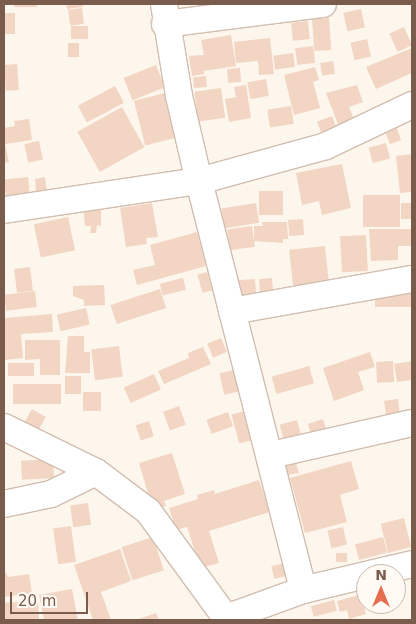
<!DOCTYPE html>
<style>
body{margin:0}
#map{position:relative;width:416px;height:624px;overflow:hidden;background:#fdf6ec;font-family:"DejaVu Sans",sans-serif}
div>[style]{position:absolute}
.building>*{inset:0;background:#f3d5c3;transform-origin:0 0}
.roads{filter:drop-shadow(1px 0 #d1beb0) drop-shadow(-1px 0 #d1beb0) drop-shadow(0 1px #d1beb0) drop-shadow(0 -1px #d1beb0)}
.street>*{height:26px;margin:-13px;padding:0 13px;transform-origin:13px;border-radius:13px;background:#fff}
span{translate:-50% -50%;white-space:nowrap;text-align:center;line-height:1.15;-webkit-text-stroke:4px #fffaf3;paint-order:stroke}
.frame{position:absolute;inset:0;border:5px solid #7a5c4d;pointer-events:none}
.north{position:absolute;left:356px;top:564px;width:50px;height:50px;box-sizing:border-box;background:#fffaf3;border:1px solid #cabbb1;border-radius:50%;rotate:0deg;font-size:14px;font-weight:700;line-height:20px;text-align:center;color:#7a5c4d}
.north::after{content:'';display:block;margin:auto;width:18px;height:22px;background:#e76f51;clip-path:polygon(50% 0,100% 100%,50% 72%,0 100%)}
.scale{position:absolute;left:10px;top:592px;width:78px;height:22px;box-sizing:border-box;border:2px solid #7a5c4d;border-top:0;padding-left:6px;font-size:15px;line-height:18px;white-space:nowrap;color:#7a5c4d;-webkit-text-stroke:4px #fffaf3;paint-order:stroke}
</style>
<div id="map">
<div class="building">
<i style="left:14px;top:4px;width:23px;height:3px"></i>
<i style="clip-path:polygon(66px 4px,82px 4px,83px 7px,67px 9px)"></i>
<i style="left:82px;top:8px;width:16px;height:14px;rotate:83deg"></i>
<i style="left:361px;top:9px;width:19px;height:18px;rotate:78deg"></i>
<i style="left:4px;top:13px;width:11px;height:21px"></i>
<i style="left:329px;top:18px;width:32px;height:17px;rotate:86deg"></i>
<i style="left:308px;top:21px;width:18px;height:17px;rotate:84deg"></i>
<i style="left:71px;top:26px;width:17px;height:13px"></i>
<i style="left:404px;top:27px;width:20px;height:16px;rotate:66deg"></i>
<i style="clip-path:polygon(231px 35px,236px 66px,204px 71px,204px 74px,192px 76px,189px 56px,204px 55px,201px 40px)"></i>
<i style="clip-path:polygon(270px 38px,274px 74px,259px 75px,258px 61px,236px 63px,234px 42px)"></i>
<i style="left:367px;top:39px;width:18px;height:17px;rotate:77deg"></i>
<i style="left:79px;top:43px;width:14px;height:11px;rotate:90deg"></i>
<i style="left:313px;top:46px;width:17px;height:18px;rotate:83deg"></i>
<i style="clip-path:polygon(412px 48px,412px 73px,376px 89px,366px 67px)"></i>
<i style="left:293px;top:53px;width:14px;height:20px;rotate:82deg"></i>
<i style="left:333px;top:61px;width:13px;height:13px;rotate:81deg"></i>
<i style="left:17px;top:64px;width:26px;height:13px;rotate:86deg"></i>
<i style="left:156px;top:65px;width:24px;height:35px;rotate:68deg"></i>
<i style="clip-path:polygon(315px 67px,319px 80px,313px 82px,320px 108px,294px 115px,284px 75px)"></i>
<i style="left:240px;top:68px;width:14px;height:13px;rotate:86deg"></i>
<i style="left:206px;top:76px;width:11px;height:13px;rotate:85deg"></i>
<i style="left:266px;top:79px;width:17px;height:19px;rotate:80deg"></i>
<i style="clip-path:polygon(246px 85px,251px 118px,229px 122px,225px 99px,236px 97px,234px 87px)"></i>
<i style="clip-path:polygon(357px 85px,363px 102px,349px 107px,356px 124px,340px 130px,326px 93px)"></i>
<i style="left:115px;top:86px;width:19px;height:42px;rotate:62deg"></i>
<i style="left:221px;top:88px;width:30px;height:27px;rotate:82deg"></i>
<i style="left:165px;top:93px;width:46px;height:32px;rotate:76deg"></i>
<i style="left:291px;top:106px;width:18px;height:24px;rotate:81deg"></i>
<i style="left:122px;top:107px;width:46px;height:51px;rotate:61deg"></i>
<i style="left:332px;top:116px;width:17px;height:16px;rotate:69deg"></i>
<i style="clip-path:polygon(29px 119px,32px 140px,5px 144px,9px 162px,4px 163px,4px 128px,15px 126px,14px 121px)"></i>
<i style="left:396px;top:126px;width:15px;height:12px;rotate:70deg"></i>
<i style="left:39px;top:141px;width:19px;height:15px;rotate:78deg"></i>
<i style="left:386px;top:143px;width:16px;height:18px;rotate:75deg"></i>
<i style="clip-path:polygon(412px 154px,412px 192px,400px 193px,396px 156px)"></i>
<i style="clip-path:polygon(342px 164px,351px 208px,322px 215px,319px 201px,302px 205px,296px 173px)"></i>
<i style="left:28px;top:177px;width:18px;height:24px;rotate:84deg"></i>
<i style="clip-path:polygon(45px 177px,47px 192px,36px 193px,35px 179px)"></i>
<i style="left:259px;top:191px;width:24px;height:24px"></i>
<i style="left:363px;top:195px;width:37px;height:32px"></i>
<i style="clip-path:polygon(152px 203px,158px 237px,146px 238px,147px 244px,126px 247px,120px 208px)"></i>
<i style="left:256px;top:203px;width:20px;height:35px;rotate:81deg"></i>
<i style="left:401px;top:203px;width:11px;height:16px"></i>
<i style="clip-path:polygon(83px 206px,101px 207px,101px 226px,97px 225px,96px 233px,90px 233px,91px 226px,85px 226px)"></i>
<i style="left:68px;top:217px;width:34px;height:35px;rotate:78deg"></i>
<i style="left:303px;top:219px;width:16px;height:15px;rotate:86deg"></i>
<i style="clip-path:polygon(262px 222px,287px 222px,288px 239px,283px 239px,283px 243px,254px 241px,254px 226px,263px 226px)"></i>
<i style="left:252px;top:226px;width:21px;height:25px;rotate:82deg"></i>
<i style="clip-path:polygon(369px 229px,412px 229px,412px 246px,398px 246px,398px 260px,371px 261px)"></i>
<i style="clip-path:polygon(197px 232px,206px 266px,137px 285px,133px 270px,155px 265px,150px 245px)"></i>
<i style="left:366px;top:235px;width:36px;height:26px;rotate:87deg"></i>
<i style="left:325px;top:246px;width:36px;height:36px;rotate:84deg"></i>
<i style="left:30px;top:267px;width:24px;height:16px;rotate:83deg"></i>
<i style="left:207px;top:272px;width:19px;height:10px;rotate:74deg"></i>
<i style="left:183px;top:278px;width:12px;height:24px;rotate:76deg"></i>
<i style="left:272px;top:278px;width:13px;height:13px;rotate:86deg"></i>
<i style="left:255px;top:279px;width:15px;height:16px;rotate:86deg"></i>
<i style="clip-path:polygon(104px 285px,105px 305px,84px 306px,84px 300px,73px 296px,73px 286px)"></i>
<i style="left:412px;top:288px;width:19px;height:37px;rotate:90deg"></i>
<i style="left:160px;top:289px;width:20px;height:52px;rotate:72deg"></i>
<i style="left:35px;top:291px;width:16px;height:31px;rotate:83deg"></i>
<i style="left:86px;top:308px;width:17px;height:30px;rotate:77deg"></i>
<i style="clip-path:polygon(52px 314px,53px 332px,21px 334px,23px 358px,4px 360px,4px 318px)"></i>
<i style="clip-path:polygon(68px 336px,84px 336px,84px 352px,90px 352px,90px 373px,65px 373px)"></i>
<i style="left:221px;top:338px;width:15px;height:15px;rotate:67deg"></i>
<i style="clip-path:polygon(25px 340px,60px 340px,60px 375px,40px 375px,40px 359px,25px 360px)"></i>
<i style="left:119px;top:346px;width:31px;height:28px;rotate:83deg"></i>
<i style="clip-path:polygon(203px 347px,211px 364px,164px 384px,158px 371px,189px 358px,188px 353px)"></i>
<i style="clip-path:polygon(370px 352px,375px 367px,358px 372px,364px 390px,334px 401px,323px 368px)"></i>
<i style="left:393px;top:361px;width:21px;height:17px;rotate:87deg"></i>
<i style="clip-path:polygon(412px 361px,412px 380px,397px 382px,394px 364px)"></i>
<i style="left:8px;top:363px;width:26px;height:13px"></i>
<i style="left:309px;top:366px;width:18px;height:39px;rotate:74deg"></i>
<i style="left:234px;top:370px;width:22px;height:15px;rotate:77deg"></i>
<i style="left:154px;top:374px;width:17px;height:33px;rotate:66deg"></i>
<i style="left:65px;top:376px;width:16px;height:18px"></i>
<i style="left:13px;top:384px;width:48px;height:20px"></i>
<i style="left:83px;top:392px;width:18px;height:19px"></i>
<i style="left:398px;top:399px;width:17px;height:14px;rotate:83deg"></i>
<i style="left:179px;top:406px;width:20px;height:17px;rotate:70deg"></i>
<i style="left:32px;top:409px;width:16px;height:16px;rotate:30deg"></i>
<i style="left:245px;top:411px;width:30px;height:14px;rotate:75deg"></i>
<i style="left:228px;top:412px;width:15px;height:23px;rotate:70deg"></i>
<i style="left:323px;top:419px;width:16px;height:16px;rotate:72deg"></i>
<i style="left:297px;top:420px;width:20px;height:18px;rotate:75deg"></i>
<i style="left:149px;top:421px;width:16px;height:14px;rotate:72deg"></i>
<i style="clip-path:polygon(172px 453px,185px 494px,164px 501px,166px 506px,153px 510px,139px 463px)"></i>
<i style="left:53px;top:459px;width:19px;height:32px;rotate:87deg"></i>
<i style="clip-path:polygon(295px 460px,299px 473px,288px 475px,284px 462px)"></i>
<i style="clip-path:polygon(351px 461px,359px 489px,340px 495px,347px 522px,305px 533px,290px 478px)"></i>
<i style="clip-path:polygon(259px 480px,270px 512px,209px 531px,219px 563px,200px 568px,187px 527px,176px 530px,169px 508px,198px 499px,197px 495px,214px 490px,215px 494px)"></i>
<i style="left:88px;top:503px;width:22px;height:18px;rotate:82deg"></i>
<i style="left:404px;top:518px;width:30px;height:24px;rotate:76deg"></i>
<i style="left:71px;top:526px;width:36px;height:18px;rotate:82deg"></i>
<i style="left:343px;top:527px;width:18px;height:16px;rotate:77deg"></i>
<i style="left:153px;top:537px;width:35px;height:33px;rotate:72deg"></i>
<i style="left:383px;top:537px;width:16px;height:29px;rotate:75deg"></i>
<i style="clip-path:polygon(120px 549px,131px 581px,101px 592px,111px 620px,93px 620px,74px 565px)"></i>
<i style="left:336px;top:553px;width:11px;height:9px"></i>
<i style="left:285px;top:563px;width:13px;height:14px;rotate:77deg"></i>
<i style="clip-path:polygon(4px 569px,8px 577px,29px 574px,32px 593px,4px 597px)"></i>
<i style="clip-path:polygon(72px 589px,78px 620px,44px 620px,39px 595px)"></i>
<i style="clip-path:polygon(366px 593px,366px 604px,370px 605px,364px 606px,366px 614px,349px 619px,347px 610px,340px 612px,337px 601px)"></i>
<i style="left:334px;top:600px;width:11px;height:24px;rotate:75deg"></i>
<i style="left:38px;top:601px;width:18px;height:34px;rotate:87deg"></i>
<i style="clip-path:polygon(156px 613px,159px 620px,136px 620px)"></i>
</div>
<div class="roads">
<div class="street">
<i style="left:164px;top:4px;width:93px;rotate:80.7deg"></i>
<i style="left:179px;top:96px;width:87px;rotate:76.8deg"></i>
<i style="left:199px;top:181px;width:422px;rotate:75.7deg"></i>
<i style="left:165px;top:24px;width:159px;rotate:-7.2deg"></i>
<i style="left:4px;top:210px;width:197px;rotate:-8.5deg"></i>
<i style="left:199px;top:181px;width:132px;rotate:-15.4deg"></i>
<i style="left:326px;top:146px;width:95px;rotate:-25.5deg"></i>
<i style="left:232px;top:311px;width:183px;rotate:-10.1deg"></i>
<i style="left:4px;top:427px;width:102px;rotate:26.1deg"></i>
<i style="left:96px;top:472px;width:65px;rotate:36.9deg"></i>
<i style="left:148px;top:511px;width:132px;rotate:53.9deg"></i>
<i style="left:226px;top:618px;width:82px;rotate:-20deg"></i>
<i style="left:303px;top:590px;width:65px;rotate:-13.4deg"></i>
<i style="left:271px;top:455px;width:145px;rotate:-12.8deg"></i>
<i style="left:4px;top:504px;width:48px;rotate:-12deg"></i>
<i style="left:51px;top:494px;width:50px;rotate:-26.1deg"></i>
<i style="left:370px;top:574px;width:43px;rotate:-13.4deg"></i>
</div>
</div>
<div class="frame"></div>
<div class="north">N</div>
<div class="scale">20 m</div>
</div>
